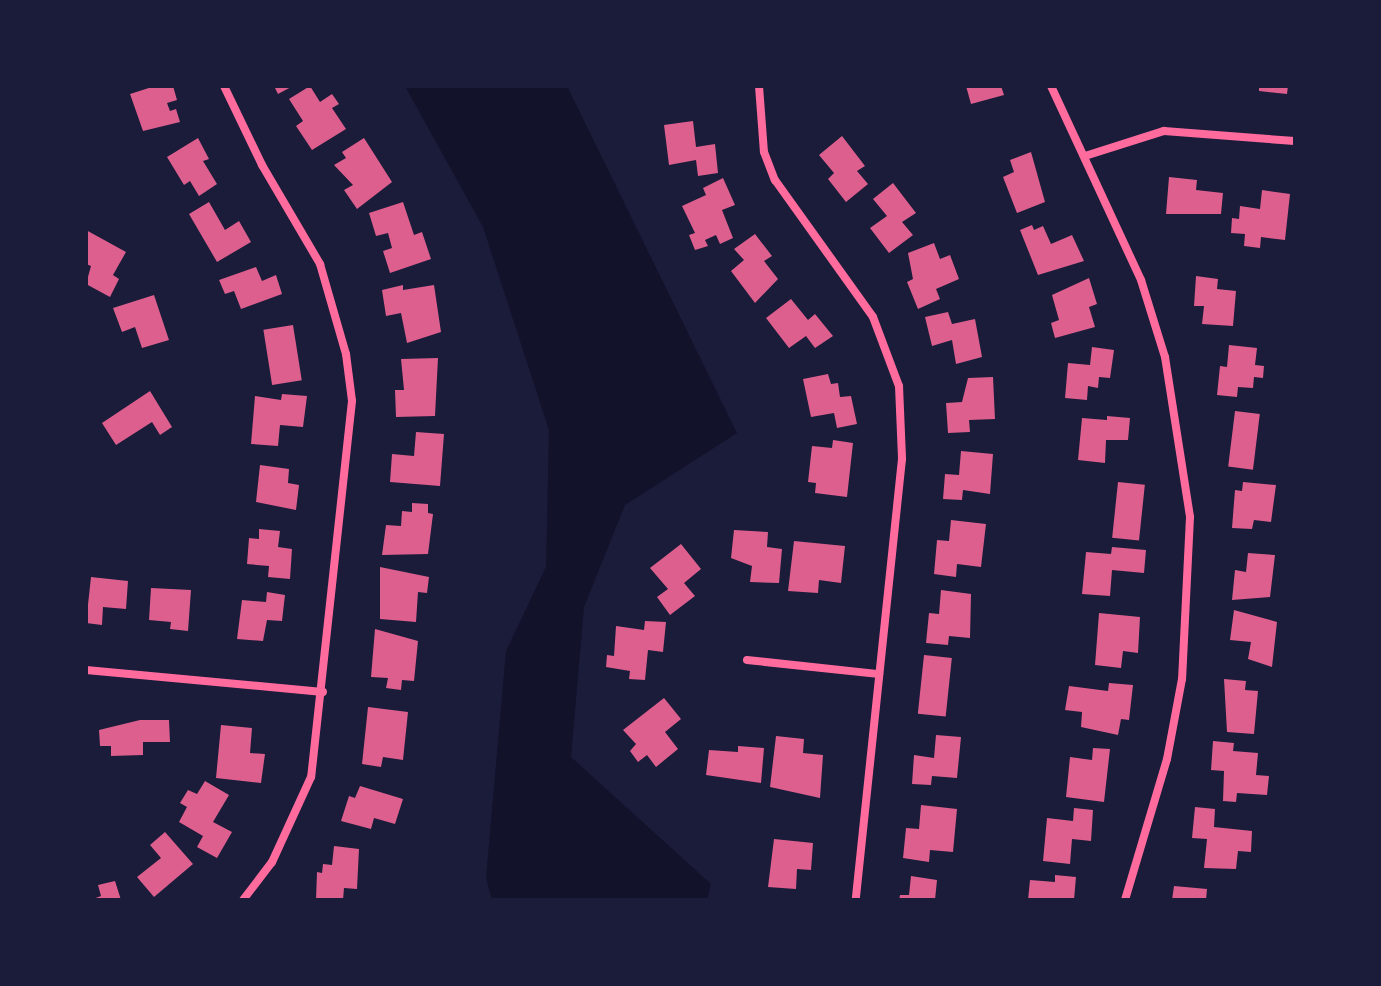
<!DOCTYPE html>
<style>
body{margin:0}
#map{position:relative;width:1381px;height:986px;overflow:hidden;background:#1b1b3a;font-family:Barlow,sans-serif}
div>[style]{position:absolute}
.water>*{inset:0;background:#12122b}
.building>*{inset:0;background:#dd5f8e;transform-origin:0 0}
.minor>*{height:8px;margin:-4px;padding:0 4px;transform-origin:4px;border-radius:4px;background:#ff6b9d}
span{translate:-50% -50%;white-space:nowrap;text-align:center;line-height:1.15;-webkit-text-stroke:6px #1b1b3a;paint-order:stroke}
.frame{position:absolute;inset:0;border:88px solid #1b1b3a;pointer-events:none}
</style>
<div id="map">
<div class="water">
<i style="clip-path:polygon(405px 86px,567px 86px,737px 433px,625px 505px,584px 607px,571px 757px,711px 884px,707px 900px,492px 900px,486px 878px,506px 651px,546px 567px,549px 430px,483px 227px)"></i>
</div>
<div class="building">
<i style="clip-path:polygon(155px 86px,173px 86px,177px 100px,167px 103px,170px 111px,176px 109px,180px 122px,143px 131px,130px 94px)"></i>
<i style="clip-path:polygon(274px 86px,293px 86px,278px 94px)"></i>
<i style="clip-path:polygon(310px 86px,320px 102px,332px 94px,339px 104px,332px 108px,346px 129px,312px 150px,296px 126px,303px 121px,289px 99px)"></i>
<i style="clip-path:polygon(966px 86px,1001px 86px,1004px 95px,971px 104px)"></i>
<i style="clip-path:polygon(1259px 86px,1288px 86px,1287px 94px,1259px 91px)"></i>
<i style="clip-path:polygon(693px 121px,696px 147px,715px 144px,718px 173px,698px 176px,696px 160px,669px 165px,664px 125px)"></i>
<i style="clip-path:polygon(842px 136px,865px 166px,857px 171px,868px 184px,846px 202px,828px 179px,834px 173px,819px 155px)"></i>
<i style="clip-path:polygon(198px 138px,209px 159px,203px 161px,217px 184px,199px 196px,190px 181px,184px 185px,167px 157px)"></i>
<i style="clip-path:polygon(364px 138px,392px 182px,357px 209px,344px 190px,353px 185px,334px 165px,346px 158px,342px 152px)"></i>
<i style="clip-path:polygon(1031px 152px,1045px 202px,1017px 213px,1003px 177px,1014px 172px,1010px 160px)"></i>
<i style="clip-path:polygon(1169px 177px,1197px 180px,1196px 190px,1223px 193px,1221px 214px,1166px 214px)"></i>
<i style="clip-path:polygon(723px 178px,735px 205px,722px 210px,733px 238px,720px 244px,716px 235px,705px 240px,708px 246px,695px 250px,689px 235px,695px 233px,682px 206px,706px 195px,703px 188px)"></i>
<i style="clip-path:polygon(893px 183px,916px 213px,902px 222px,913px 235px,889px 253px,870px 228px,887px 216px,873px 199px)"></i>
<i style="clip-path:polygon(1262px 190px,1290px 194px,1285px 240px,1261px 237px,1260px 248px,1244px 246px,1245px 234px,1231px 233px,1232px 218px,1239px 219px,1240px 206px,1260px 209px)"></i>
<i style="clip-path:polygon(209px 202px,225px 230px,239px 221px,251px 242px,217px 262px,189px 214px)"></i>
<i style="clip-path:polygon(403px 202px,414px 235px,422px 232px,431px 259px,390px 273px,383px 251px,392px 248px,388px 233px,376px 236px,369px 213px)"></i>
<i style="clip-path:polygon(1032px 225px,1034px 230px,1043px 226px,1051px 244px,1072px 235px,1084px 261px,1038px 275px,1020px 230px)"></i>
<i style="clip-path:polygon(86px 230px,126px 252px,113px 275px,119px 279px,110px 297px,86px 284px,91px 266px,86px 264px)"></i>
<i style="clip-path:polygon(755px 234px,772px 256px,764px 261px,778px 279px,755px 303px,731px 271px,744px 260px,734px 249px)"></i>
<i style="clip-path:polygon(934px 243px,940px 259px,950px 255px,959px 279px,936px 289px,940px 299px,918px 309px,907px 282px,913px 279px,908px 253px)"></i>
<i style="clip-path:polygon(256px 267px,262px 281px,276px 275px,282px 294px,241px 309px,234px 291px,225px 294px,219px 280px)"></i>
<i style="clip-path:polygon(1196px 276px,1218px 279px,1217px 289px,1236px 291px,1233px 326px,1202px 324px,1204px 306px,1194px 306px)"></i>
<i style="clip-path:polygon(1089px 278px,1097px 304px,1089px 307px,1095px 327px,1055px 338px,1051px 323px,1059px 320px,1052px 295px)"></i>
<i style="clip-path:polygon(403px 285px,403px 290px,434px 285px,441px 332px,407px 343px,401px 313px,386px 316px,382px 290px)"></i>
<i style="clip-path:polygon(154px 295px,169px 340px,142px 348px,135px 327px,122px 332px,113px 308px)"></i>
<i style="clip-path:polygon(791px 299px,808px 320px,815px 314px,833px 336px,815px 348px,806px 336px,789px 348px,766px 318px)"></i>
<i style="clip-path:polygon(948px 312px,952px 324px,975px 319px,982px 357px,956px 364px,952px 340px,932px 346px,925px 317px)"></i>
<i style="left:293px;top:325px;width:56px;height:30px;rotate:81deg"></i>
<i style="clip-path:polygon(1229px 345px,1257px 348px,1255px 365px,1264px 366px,1263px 378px,1254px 377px,1253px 388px,1238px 387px,1237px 397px,1217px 395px,1220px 366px,1227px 367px)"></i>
<i style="clip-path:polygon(1092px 347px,1114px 350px,1110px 378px,1099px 377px,1098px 388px,1088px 386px,1087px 400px,1065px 398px,1068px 363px,1090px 365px)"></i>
<i style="clip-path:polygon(438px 358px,435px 416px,396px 417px,395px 390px,404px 390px,401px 359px)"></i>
<i style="clip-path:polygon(828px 374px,831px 384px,838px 383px,840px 397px,851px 396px,857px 424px,837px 428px,834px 413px,811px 417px,803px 379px)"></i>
<i style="clip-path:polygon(993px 377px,995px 419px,969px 420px,970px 432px,948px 433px,946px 403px,962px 402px,968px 378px)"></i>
<i style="clip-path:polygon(150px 391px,172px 427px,160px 435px,152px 422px,116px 445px,102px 423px)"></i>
<i style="clip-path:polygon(282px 394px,307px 396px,303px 427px,280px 425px,278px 446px,251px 444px,255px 396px,281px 400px)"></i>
<i style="left:1235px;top:411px;width:25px;height:56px;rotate:7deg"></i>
<i style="clip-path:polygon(1107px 416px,1130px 418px,1128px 440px,1106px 440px,1105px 463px,1078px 460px,1082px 418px,1107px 420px)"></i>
<i style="clip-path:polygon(416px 432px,444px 434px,440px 486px,390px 482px,392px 454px,414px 456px)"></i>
<i style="clip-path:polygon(833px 440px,853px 443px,847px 497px,815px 493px,816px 483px,808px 482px,812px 446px,832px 448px)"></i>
<i style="clip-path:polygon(961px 451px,993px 454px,990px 494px,963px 490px,962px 500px,943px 499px,945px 474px,959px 475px)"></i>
<i style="clip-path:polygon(260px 465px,289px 469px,288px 483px,299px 485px,296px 510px,256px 502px)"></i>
<i style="left:1118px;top:482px;width:27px;height:56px;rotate:6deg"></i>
<i style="clip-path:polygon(1243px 482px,1276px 485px,1271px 522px,1254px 520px,1252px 529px,1232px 528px,1235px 490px,1242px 491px)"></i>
<i style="clip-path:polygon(412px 503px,428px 504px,428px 513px,433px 514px,428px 554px,382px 555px,386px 525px,401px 526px,402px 511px,412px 512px)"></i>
<i style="clip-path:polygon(951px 520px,986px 524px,981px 567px,957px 564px,956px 577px,934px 574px,937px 540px,949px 541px)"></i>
<i style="clip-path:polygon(259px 529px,280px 531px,278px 547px,292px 549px,290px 579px,268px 577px,269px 566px,247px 564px,249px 538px,259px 539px)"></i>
<i style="clip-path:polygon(734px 530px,768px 532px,767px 547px,782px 549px,779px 583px,750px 582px,752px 566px,731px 558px)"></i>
<i style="clip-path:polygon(794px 541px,845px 546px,841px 583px,819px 580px,818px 593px,788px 591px)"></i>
<i style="clip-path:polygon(681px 544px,701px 569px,684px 583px,695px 596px,670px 615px,657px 597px,668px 589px,650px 568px)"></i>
<i style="clip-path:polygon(1112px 547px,1146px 550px,1144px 573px,1112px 570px,1110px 596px,1082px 594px,1086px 552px,1111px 554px)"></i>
<i style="clip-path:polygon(1248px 553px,1275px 555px,1270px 597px,1232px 600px,1235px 570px,1246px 572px)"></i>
<i style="clip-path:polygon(380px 567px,429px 577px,427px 593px,418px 592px,416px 622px,380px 619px)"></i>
<i style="clip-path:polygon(91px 577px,128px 581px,126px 609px,103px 607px,102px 625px,86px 623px)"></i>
<i style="clip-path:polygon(151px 588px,191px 590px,188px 631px,170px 629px,171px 622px,149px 620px)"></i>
<i style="clip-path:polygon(941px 590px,971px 594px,970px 638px,949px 636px,948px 645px,926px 643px,929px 613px,939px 614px)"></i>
<i style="clip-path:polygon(267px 592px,285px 595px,282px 621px,267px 620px,263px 641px,237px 639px,242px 600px,266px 602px)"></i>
<i style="clip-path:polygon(1234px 610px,1277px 622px,1272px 667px,1248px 659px,1251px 642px,1230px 640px)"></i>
<i style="clip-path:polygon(1099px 613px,1140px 617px,1138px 653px,1123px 651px,1121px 668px,1095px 665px)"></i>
<i style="clip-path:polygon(645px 621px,666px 622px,663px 652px,648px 650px,645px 680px,629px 679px,630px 671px,606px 667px,607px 655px,614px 656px,616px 626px,644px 630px)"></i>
<i style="clip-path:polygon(375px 629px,418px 641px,414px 681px,402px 680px,401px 690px,386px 688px,388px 678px,371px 677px)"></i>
<i style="left:924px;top:655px;width:28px;height:59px;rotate:6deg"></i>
<i style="clip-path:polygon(1224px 679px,1246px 681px,1245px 690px,1258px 691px,1254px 734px,1227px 732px)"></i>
<i style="clip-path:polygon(1109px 683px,1133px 685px,1129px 720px,1121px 719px,1118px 735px,1081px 727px,1082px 712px,1065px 710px,1069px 686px,1108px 691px)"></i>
<i style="clip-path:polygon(664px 698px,681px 719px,665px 732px,678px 749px,656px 767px,647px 755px,638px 762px,630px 751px,636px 744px,623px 730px)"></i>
<i style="clip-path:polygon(368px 707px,408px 712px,403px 760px,383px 757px,381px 767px,362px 764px)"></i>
<i style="clip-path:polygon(140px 720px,169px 720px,170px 742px,143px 742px,143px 755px,111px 756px,111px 746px,100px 746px,99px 730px)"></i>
<i style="clip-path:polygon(221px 725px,252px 728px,250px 753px,265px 754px,261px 783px,216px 778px)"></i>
<i style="clip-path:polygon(936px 735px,961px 737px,957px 778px,932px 776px,931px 785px,912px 784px,914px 755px,934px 758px)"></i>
<i style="clip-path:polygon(776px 736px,804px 739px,803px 753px,823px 755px,820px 798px,770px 787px)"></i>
<i style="clip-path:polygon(1213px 741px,1234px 743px,1233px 751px,1258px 753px,1256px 775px,1269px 776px,1267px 795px,1237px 793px,1236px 802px,1223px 801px,1224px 771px,1211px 770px)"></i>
<i style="clip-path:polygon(738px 746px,764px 748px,761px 783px,706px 775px,709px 750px,738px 752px)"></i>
<i style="clip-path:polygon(1093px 748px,1110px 749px,1104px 802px,1066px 797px,1070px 757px,1092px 760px)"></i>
<i style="clip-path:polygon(205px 781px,229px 795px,213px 822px,232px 832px,217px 858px,197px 847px,203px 836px,179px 822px,187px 807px,180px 803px,188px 790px,197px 794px)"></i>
<i style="clip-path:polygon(360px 786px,403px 799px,395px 824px,374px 818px,371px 829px,341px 821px,349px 796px,355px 798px)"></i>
<i style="clip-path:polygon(921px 805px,957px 809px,953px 852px,930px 850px,929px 862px,903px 858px,906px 828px,919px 829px)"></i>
<i style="clip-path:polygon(1195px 807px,1215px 809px,1214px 827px,1252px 831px,1251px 852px,1238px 851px,1236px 869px,1204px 868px,1207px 839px,1192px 838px)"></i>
<i style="clip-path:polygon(1074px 808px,1093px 810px,1091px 841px,1072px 839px,1070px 864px,1043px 861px,1047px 818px,1073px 821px)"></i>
<i style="clip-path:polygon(165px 832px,193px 864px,154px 897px,137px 877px,161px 858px,150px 845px)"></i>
<i style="clip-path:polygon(774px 839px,813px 843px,811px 870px,797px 869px,796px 889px,768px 887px)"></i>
<i style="clip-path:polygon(334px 846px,359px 849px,357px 889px,344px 888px,343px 900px,316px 900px,317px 872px,322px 873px,323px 864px,332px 865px)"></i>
<i style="clip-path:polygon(1055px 875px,1076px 877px,1074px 900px,1028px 900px,1030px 880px,1055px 882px)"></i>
<i style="clip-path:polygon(911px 876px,937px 880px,935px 900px,899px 900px,900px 895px,909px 895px)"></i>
<i style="clip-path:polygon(115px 881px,121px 900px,90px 900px,101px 896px,98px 885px)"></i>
<i style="clip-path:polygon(1174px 886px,1207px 889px,1206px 900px,1172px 900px)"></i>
</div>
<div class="minor">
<i style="left:224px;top:86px;width:88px;rotate:64.3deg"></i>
<i style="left:262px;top:165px;width:115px;rotate:59.6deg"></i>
<i style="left:320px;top:264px;width:94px;rotate:73.9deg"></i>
<i style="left:346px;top:354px;width:47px;rotate:82.7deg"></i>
<i style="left:352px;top:401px;width:378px;rotate:96.2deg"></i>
<i style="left:311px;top:777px;width:94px;rotate:114.6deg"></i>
<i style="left:272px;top:862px;width:48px;rotate:127.3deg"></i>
<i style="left:759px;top:86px;width:66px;rotate:85.7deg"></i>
<i style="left:764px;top:152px;width:30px;rotate:69deg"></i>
<i style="left:775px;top:180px;width:168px;rotate:54.4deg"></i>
<i style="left:873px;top:317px;width:74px;rotate:69.4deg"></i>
<i style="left:899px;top:386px;width:73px;rotate:87.6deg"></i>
<i style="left:902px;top:459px;width:443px;rotate:96deg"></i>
<i style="left:1051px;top:86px;width:214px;rotate:65.1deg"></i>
<i style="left:1141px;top:280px;width:81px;rotate:72.7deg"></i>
<i style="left:1165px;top:357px;width:162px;rotate:81.1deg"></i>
<i style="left:1190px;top:517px;width:162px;rotate:92.8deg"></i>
<i style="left:1182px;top:679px;width:81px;rotate:100.6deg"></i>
<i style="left:1167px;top:759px;width:147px;rotate:106.6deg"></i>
<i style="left:1085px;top:156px;width:83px;rotate:-17.6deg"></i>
<i style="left:1164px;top:131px;width:131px;rotate:4.4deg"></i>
<i style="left:747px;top:660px;width:133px;rotate:6.1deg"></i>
<i style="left:86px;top:670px;width:238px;rotate:5.3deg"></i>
</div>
<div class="frame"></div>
</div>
